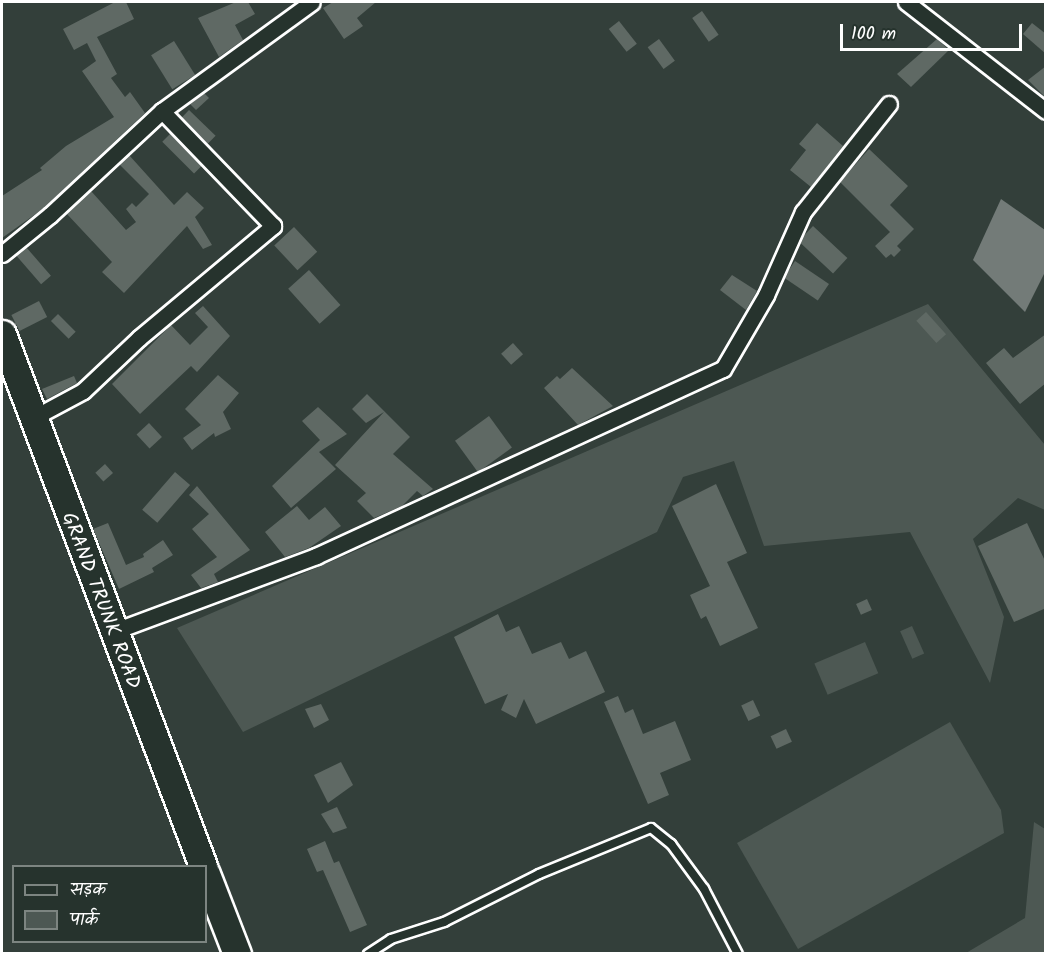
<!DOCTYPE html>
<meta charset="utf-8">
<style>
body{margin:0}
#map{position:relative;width:1047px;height:955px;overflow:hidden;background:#333f3a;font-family:Kalam,"Playpen Sans Deva",sans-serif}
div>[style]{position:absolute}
.green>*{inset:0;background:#4d5853;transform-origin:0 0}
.water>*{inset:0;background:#737b78}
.building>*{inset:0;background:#5f6964;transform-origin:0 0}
.roads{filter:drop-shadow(2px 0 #fff) drop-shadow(-2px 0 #fff) drop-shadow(0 2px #fff) drop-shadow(0 -2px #fff)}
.lane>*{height:8px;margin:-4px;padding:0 4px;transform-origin:4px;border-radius:4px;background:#26332d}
.street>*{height:15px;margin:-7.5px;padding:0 7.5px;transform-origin:7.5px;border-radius:7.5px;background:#26332d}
.highway>*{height:27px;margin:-13.5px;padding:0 13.5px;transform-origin:13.5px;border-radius:13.5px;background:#26332d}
span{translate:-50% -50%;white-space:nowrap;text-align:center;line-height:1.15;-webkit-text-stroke:5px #26332d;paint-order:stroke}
.street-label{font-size:20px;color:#fff}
.frame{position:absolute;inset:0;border:3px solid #fff;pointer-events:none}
.legend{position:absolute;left:12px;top:865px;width:195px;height:78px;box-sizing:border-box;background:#26332d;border:2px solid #7d8581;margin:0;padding:8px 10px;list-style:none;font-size:18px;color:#fff}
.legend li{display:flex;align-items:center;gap:12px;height:30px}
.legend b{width:30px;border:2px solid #7d8581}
.scale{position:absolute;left:840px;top:24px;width:182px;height:27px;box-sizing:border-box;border:3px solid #fff;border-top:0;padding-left:8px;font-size:18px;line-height:21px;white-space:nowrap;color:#fff;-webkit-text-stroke:4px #26332d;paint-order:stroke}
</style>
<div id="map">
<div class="green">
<i style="clip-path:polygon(928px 304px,1045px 445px,1045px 510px,1018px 498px,973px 539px,1004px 617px,990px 683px,910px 532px,764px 546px,734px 461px,683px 477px,657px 532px,243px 732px,177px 628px)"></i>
<i style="left:912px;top:626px;width:30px;height:13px;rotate:66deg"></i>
<i style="left:865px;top:642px;width:34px;height:55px;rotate:67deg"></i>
<i style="clip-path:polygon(950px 722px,1001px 810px,1004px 833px,798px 949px,737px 843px)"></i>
<i style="clip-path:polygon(1034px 822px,1045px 829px,1045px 953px,966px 953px,1025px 918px)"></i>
</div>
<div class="water">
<i style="clip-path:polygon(1001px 199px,1045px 230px,1045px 272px,1025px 312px,973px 260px)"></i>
</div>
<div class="building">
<i style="clip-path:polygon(115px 2px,126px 2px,134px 19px,97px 37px,117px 74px,111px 78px,125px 97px,130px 92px,145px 113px,44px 208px,2px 238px,2px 196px,42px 170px,40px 168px,66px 146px,114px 117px,82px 71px,96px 61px,87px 43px,74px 50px,63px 29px)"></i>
<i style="clip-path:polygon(236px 2px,248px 2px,255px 14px,235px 25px,243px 40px,219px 57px,198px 18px)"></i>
<i style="clip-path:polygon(333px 2px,376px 2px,357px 18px,363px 26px,344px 39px,323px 8px)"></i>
<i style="left:702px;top:11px;width:29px;height:12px;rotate:55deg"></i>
<i style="left:619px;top:21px;width:29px;height:13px;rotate:52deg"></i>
<i style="clip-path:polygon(1032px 23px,1046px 34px,1046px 54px,1023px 34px)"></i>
<i style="left:659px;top:39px;width:27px;height:14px;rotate:54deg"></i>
<i style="clip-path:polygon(937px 39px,949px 50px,911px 87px,897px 74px)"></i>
<i style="left:174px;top:41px;width:40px;height:27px;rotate:58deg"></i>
<i style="clip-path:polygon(1046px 66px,1046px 98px,1028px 80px)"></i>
<i style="clip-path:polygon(204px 93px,209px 98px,196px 110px,189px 103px)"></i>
<i style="left:189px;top:110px;width:37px;height:11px;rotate:44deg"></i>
<i style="clip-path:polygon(817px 123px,843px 146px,811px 187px,790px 170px,806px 150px,799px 144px)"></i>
<i style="left:170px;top:134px;width:45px;height:11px;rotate:45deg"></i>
<i style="clip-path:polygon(869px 149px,908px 186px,890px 205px,914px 229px,897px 246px,901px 250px,894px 257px,891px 254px,886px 258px,875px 246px,890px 232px,840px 182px)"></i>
<i style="clip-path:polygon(129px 155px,174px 205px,187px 192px,204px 208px,195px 217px,212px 245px,203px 249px,187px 226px,124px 293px,102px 272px,112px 262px,66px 213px,91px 191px,126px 230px,136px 222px,126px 209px,132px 203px,136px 207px,149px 194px,119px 164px)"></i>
<i style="left:813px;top:226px;width:47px;height:21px;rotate:43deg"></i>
<i style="left:294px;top:227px;width:34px;height:27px;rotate:47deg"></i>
<i style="left:26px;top:247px;width:38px;height:13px;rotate:49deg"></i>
<i style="left:795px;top:261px;width:41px;height:20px;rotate:34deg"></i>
<i style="left:309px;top:270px;width:47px;height:28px;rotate:48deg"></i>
<i style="clip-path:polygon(732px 275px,757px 291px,746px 310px,720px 290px)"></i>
<i style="left:39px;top:301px;width:18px;height:31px;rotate:63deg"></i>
<i style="clip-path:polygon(203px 306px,230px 336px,197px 372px,191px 366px,140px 414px,112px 384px,171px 325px,190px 345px,208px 327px,195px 313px)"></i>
<i style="left:926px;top:312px;width:30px;height:13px;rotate:48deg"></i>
<i style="left:58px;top:314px;width:25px;height:10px;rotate:45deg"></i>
<i style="clip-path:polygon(1046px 334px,1046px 383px,1020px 404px,986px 363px,1004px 348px,1013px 358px)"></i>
<i style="left:513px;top:343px;width:15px;height:16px;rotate:48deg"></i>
<i style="clip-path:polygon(572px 368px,613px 406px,578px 425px,544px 388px,557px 376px,560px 379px)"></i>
<i style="clip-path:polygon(218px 375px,239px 393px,223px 412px,231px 429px,215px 437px,214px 433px,192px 450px,183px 438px,201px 425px,185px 409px)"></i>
<i style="clip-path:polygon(74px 376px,77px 383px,47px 399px,42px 389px)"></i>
<i style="clip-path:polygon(367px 394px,410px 437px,393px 454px,433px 489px,423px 496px,417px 491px,402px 506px,374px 518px,357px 501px,366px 493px,335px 465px,384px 412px,366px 423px,352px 409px)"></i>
<i style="clip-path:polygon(318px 407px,347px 434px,319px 452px,336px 469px,291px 508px,272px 486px,320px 440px,302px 421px)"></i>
<i style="left:489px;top:416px;width:39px;height:42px;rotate:54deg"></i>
<i style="left:149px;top:423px;width:19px;height:17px;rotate:47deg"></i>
<i style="left:105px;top:464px;width:12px;height:13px;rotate:48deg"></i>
<i style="left:175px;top:472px;width:20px;height:50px;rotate:41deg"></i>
<i style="clip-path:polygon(716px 484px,747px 553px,727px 562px,758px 628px,720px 646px,706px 616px,701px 619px,690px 595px,710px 586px,672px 506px)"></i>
<i style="clip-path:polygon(197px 486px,250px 550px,214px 574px,218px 582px,201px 588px,191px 575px,217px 557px,192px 529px,209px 514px,189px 495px)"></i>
<i style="clip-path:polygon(297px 506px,309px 520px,325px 507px,341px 526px,309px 548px,285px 557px,265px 532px)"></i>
<i style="clip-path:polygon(108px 523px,126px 565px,144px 557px,143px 554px,163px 540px,173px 555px,152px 568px,154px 572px,119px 589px,93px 529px)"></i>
<i style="clip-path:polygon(1027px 523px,1046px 563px,1046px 608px,1014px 622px,978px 546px)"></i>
<i style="left:867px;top:599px;width:12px;height:12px;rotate:66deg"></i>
<i style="clip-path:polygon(498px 614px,506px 632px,519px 626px,532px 654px,561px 642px,569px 659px,586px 651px,605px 692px,536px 724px,524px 699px,516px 718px,501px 710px,508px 694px,485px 704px,454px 637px)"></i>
<i style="clip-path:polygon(618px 696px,625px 713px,633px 709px,643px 734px,675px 721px,691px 760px,660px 773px,669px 795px,648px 804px,604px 702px)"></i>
<i style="left:753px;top:700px;width:17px;height:13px;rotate:65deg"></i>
<i style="clip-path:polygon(321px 704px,329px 720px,314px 728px,305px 709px)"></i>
<i style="left:786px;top:729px;width:14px;height:17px;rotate:65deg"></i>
<i style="clip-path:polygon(341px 762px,353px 785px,328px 803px,314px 775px)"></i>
<i style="clip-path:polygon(337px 807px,347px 828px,333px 833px,321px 814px)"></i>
<i style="clip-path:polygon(325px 841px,334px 863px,339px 861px,367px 925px,350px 932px,323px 870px,317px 872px,307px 849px)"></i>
</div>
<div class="roads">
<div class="lane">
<i style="left:368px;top:954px;width:27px;rotate:-33deg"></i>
<i style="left:391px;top:939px;width:56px;rotate:-17.8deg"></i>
<i style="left:444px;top:922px;width:106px;rotate:-26.8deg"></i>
<i style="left:539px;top:874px;width:121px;rotate:-22.3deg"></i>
<i style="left:651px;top:828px;width:26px;rotate:39deg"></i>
<i style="left:671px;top:844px;width:56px;rotate:53.7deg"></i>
<i style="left:704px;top:889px;width:73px;rotate:62.4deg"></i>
</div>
<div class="street">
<i style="left:906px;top:2px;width:177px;rotate:37.9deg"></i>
<i style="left:2px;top:254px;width:62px;rotate:-39.1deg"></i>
<i style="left:50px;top:215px;width:153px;rotate:-42.9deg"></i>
<i style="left:162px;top:111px;width:185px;rotate:-36deg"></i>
<i style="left:31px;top:419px;width:59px;rotate:-28.3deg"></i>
<i style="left:83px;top:391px;width:77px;rotate:-43.4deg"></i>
<i style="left:139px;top:338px;width:175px;rotate:-39.9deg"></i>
<i style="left:273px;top:226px;width:160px;rotate:-134deg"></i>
<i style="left:112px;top:632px;width:218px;rotate:-20.4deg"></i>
<i style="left:316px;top:556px;width:448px;rotate:-24.7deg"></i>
<i style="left:723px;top:369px;width:86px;rotate:-59.8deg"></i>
<i style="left:766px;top:295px;width:91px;rotate:-66deg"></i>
<i style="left:803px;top:212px;width:138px;rotate:-51.5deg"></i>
</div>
<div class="highway">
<i style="left:2px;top:334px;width:569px;rotate:69.3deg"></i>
<i style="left:206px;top:874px;width:86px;rotate:68.8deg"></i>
</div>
</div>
<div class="street-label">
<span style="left:100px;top:601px;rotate:69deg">GRAND TRUNK ROAD</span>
</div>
<div class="frame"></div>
<ul class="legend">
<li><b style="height:8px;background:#26332d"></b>सड़क</li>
<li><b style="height:16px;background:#4d5853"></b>पार्क</li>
</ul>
<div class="scale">100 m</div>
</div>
